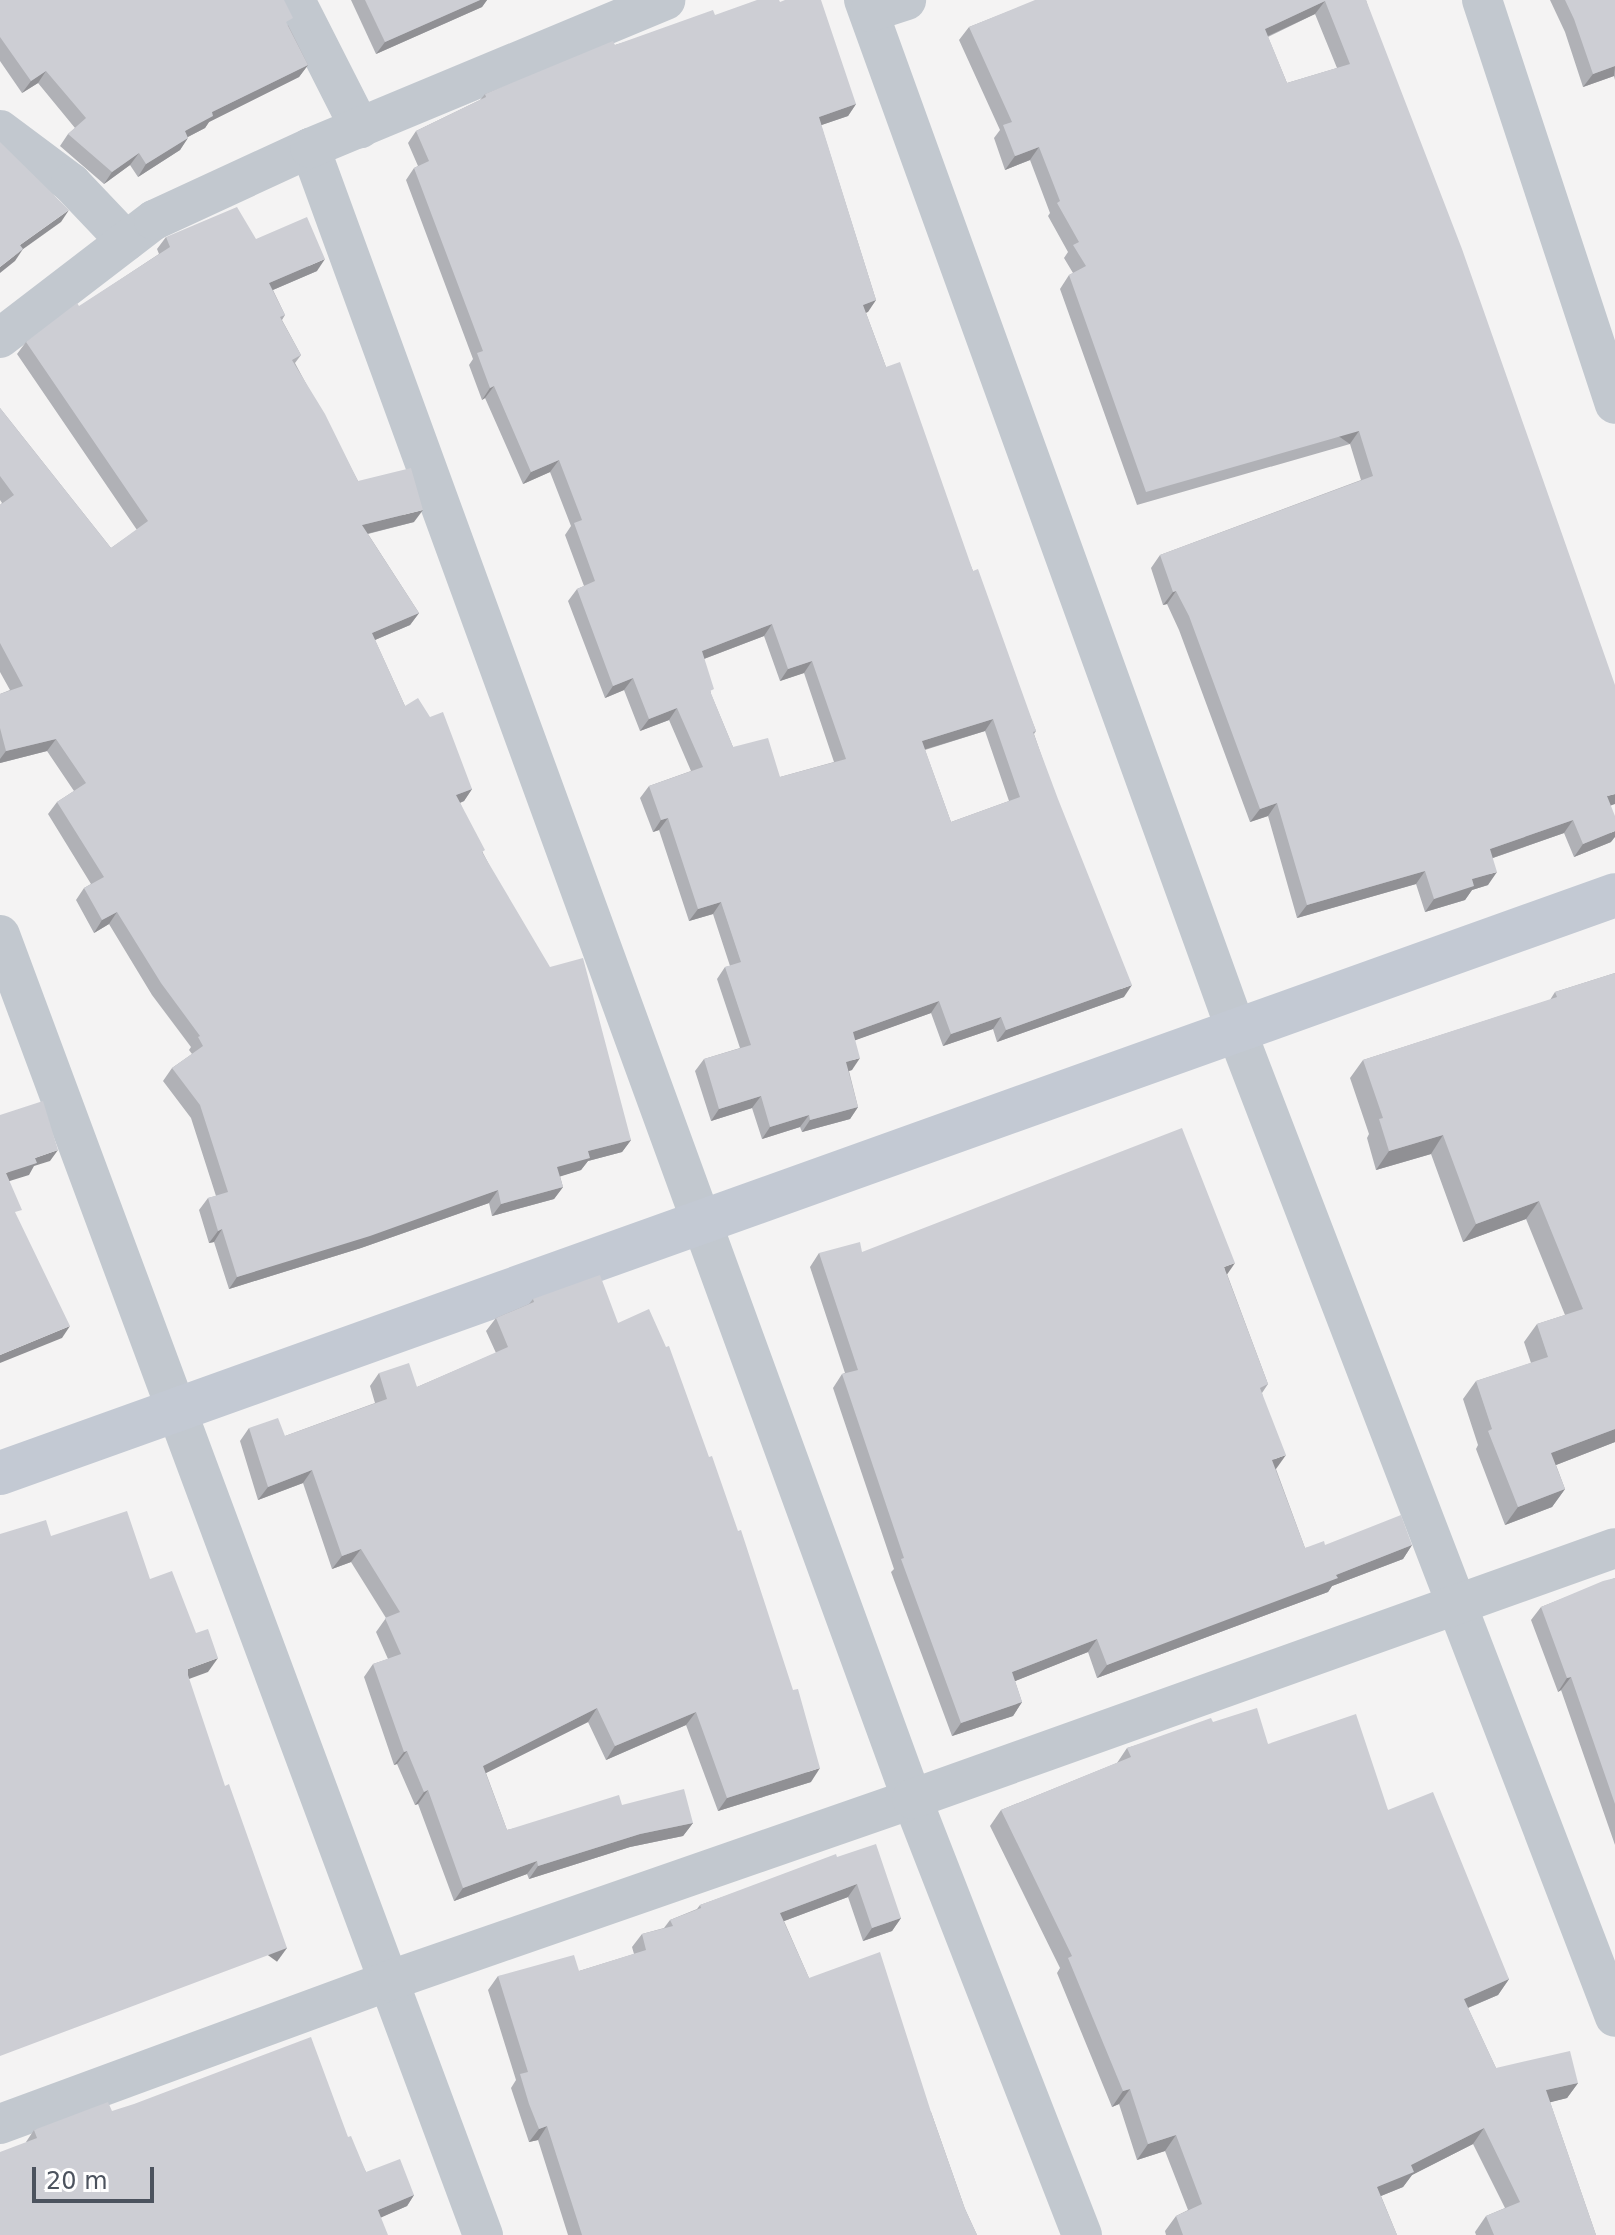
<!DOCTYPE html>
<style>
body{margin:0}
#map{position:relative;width:1615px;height:2235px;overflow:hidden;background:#f4f3f3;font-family:"DejaVu Sans",sans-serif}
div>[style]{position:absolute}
.street>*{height:40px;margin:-20px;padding:0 20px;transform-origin:20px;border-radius:20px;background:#c2c8cf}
.secondary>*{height:44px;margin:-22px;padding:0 22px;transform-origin:22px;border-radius:22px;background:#c3c9d3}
.wall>*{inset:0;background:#b0b1b6}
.shaded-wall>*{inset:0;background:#909094;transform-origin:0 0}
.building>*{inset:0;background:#cdced4}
span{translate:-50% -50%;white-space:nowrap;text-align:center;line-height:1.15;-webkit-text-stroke:6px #fff;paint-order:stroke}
.scale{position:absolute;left:32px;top:2167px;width:122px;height:36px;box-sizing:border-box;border:4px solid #4c535e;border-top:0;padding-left:10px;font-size:24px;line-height:28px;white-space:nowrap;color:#4c535e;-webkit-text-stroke:6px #fff;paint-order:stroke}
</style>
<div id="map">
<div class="street">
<i style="left:295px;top:0;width:144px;rotate:63.1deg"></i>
<i style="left:864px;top:0;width:1095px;rotate:70.14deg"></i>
<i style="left:1236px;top:1030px;width:1057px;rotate:68.99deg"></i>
<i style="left:1482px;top:0;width:425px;rotate:71.8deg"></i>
<i style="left:870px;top:12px;width:38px;rotate:-18deg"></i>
<i style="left:0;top:130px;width:89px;rotate:36.7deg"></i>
<i style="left:71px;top:183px;width:80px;rotate:46.5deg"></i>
<i style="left:310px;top:148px;width:1757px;rotate:69.97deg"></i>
<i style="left:912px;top:1799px;width:468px;rotate:68.7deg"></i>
<i style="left:0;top:338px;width:194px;rotate:-37.5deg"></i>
<i style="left:154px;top:220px;width:172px;rotate:-24.8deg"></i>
<i style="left:310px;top:148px;width:385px;rotate:-22.6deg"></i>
<i style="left:0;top:935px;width:1387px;rotate:69.62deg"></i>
<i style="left:0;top:2124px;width:414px;rotate:-20.2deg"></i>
<i style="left:388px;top:1981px;width:555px;rotate:-19.15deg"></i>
<i style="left:912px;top:1799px;width:746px;rotate:-19.65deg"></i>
</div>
<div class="secondary">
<i style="left:0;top:1473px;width:1715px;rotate:-19.69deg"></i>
</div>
<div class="wall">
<i style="clip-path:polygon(0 0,288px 25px,308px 65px,299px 77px,209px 122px,205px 128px,188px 137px,180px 150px,138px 177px,130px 165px,104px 184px,60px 146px,68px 134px,75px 128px,38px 83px,22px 93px,0 61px)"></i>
<i style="clip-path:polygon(351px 0,487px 0,482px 7px,376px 54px)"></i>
<i style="clip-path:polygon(evenodd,1366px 0,1611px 805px,1611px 842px,1574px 857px,1564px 833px,1493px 858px,1488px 885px,1472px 890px,1465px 900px,1425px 912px,1416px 884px,1297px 918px,1268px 816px,1250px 822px,1179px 630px,1167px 604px,1163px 605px,1151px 568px,1160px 555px,1361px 480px,1350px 444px,1137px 505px,1060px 289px,1069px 275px,1073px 273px,1064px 258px,1068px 252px,1048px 216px,1050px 213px,1030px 160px,1005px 170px,994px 138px,1000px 130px,959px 40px,969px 27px,1025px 5px,1366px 0,1315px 14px,1337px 68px,1287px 83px,1268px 37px,1315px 14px)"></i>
<i style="clip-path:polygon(1550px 0,1615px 0,1615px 80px,1614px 76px,1583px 87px,1565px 32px)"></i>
<i style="clip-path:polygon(evenodd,715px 15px,856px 104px,848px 116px,821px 125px,876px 300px,866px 313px,886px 367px,973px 571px,1036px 731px,1034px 734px,1124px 997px,997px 1042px,993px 1029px,943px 1046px,931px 1013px,855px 1040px,852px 1070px,849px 1071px,858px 1107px,850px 1119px,802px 1132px,800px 1127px,762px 1139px,752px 1108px,711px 1121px,695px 1071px,704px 1059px,740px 1048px,717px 979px,725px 967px,730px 966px,713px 914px,689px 921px,659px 830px,653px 832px,640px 798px,649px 786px,691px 771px,669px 720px,640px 731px,624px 690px,605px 698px,568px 601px,577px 589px,584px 586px,565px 535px,571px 526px,550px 472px,523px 484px,485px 398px,482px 400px,469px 365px,473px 359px,406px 180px,414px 168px,418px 166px,408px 143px,416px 131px,480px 100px,485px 94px,615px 45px,715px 15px,764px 636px,780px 681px,804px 673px,834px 762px,780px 777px,733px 747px,711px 694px,704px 659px,764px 636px,715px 15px,985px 731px,1009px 801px,951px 822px,925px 750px,985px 731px)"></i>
<i style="clip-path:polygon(166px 237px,256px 239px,317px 271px,273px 290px,285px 315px,282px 320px,301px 355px,295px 363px,358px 481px,414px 522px,368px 534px,419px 613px,410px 625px,375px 640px,405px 706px,472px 789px,464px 801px,460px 803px,483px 853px,631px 1140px,622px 1152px,588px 1161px,581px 1170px,560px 1176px,563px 1187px,554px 1199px,492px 1216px,489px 1203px,361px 1248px,229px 1289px,214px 1242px,209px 1243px,199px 1210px,208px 1198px,216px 1196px,191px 1118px,163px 1081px,172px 1068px,192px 1054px,189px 1050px,191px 1047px,152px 995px,109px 924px,94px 933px,76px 900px,84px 888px,91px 884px,48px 814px,57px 802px,74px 791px,47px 751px,0 763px,0 694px,10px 690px,0 672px,0 505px,2px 503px,0 500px,0 408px,111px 548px,137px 530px,17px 354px,26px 342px,159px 254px,157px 249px)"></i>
<i style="clip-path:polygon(1615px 973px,1615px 1442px,1556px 1465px,1565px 1489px,1552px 1507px,1505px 1525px,1476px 1449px,1478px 1445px,1463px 1399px,1476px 1381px,1531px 1363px,1524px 1342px,1537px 1324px,1565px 1315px,1526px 1219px,1463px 1242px,1431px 1154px,1376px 1170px,1367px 1138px,1369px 1134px,1350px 1078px,1363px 1060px,1550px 1000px,1555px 992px)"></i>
<i style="clip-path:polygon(862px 1252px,1227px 1274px,1268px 1384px,1262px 1393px,1276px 1469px,1305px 1548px,1325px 1545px,1412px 1545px,1403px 1559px,1332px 1586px,1328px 1592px,1097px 1678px,1088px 1652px,1015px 1681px,1022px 1702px,1013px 1716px,952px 1736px,891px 1572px,894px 1569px,833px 1388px,842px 1374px,845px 1373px,810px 1267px,819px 1253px)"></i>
<i style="clip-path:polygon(533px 1299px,618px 1323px,811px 1782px,718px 1811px,686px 1725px,606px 1760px,588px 1722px,486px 1773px,507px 1830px,622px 1805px,693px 1823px,683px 1836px,630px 1847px,529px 1879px,527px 1874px,454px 1901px,418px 1804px,415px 1805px,397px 1764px,394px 1765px,364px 1677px,373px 1664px,388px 1659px,376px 1632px,386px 1618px,351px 1562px,332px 1569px,303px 1483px,258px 1500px,240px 1441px,249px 1428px,285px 1436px,375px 1403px,370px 1386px,379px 1373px,417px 1387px,496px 1353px,486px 1331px,496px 1318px,529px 1304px)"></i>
<i style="clip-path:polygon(1615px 1578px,1615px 1845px,1561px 1690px,1558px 1692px,1531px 1620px,1541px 1607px)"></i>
<i style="clip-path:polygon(1213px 1722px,1268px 1744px,1388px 1810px,1509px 1979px,1498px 1995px,1468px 2008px,1496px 2068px,1578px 2083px,1567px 2098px,1550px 2102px,1596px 2235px,1476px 2235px,1475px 2232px,1486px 2216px,1505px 2208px,1473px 2144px,1412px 2175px,1403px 2187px,1381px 2196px,1397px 2235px,1166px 2235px,1165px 2231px,1176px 2216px,1188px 2210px,1165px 2151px,1137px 2160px,1119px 2104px,1112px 2107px,1057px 1973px,1060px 1968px,990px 1826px,1001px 1810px,1117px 1763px,1127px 1748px)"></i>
<i style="clip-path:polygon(837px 1857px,901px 1918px,892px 1931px,863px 1941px,848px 1897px,784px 1921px,809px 1978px,931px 2112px,965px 2209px,977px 2235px,568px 2235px,538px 2140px,529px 2142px,511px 2088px,516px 2080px,488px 1990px,498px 1976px,579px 1971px,634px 1954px,632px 1947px,642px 1934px,664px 1928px,670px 1920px,697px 1909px,700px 1905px)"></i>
<i style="clip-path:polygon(112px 2111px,348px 2137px,366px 2172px,414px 2195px,407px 2206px,381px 2217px,26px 2142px,34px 2130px)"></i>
</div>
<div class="shaded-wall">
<i style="clip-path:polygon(480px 0,487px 0,482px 7px,376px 54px,385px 42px)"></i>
<i style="clip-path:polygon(1325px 1px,1315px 14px,1255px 42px,1265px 29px)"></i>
<i style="clip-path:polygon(308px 65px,299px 77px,209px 122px,205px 128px,176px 143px,185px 131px,212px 112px)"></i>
<i style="clip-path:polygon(1615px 66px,1614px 76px,1583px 87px,1593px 74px)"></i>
<i style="clip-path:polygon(46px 71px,38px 83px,22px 93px,31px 81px)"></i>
<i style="clip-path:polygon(856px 104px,848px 116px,810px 129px,819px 117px)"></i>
<i style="clip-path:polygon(188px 138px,180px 150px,138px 177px,146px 164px)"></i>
<i style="clip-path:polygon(1039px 147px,1030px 160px,1005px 170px,1015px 156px)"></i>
<i style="clip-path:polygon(139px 153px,130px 165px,104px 184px,112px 172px)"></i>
<i style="clip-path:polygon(69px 210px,61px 222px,12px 257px,20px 245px)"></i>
<i style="clip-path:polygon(23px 249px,15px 261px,0 273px,0 267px)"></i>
<i style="clip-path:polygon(325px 259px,317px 271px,261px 295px,269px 283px)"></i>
<i style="clip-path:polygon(876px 300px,868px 312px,855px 317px,863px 305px)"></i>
<i style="clip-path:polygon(494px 386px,485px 398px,482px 400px,490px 388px)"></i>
<i style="left:1359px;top:431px;width:16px;height:222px;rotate:125deg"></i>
<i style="clip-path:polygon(559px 460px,550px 472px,523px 484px,531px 472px)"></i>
<i style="clip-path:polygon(423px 510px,414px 522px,354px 537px,362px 525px)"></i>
<i style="clip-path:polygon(1176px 591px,1167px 604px,1163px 605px,1173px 592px)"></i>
<i style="clip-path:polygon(419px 613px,410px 625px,363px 645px,372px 633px)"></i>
<i style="clip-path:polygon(772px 624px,764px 636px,693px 663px,702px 651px)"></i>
<i style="clip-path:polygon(812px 661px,804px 673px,780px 681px,788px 669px)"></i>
<i style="clip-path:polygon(633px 678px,624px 690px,605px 698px,613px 686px)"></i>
<i style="clip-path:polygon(677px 708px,669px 720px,640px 731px,649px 719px)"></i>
<i style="clip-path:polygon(993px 719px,985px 731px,913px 753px,922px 741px)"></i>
<i style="clip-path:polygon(56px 739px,47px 751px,0 763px,0 759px,6px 751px)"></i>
<i style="clip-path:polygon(472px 789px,464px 801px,447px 808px,456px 795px)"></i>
<i style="clip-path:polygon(1615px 794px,1615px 804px,1598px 810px,1607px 796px)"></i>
<i style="clip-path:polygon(1277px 803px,1268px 816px,1250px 822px,1260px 809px)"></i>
<i style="clip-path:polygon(668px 818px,659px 830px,653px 832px,661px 820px)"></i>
<i style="clip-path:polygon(1573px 820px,1564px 833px,1481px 862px,1490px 849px)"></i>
<i style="clip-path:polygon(1615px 831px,1615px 837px,1611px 842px,1574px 857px,1583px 844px)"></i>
<i style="clip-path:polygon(1425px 871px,1416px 884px,1297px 918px,1307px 905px)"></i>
<i style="clip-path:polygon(1497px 872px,1488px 885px,1472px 890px,1465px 900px,1425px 912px,1434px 899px,1472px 879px)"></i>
<i style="clip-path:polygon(721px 902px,713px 914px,689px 921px,698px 909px)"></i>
<i style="clip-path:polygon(117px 912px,109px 924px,94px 933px,102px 920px)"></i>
<i style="clip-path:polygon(1132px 985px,1124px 997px,997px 1042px,1006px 1030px)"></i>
<i style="clip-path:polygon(939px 1001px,931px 1013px,845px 1044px,853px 1032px)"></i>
<i style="clip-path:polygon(1001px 1017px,993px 1029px,943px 1046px,951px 1034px)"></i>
<i style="clip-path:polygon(860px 1058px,852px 1070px,838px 1074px,846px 1062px)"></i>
<i style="clip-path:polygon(761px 1096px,752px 1108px,711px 1121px,719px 1109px)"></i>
<i style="clip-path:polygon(858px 1107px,850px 1119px,802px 1132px,810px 1120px)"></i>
<i style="clip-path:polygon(809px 1115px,800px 1127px,762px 1139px,770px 1127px)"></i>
<i style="clip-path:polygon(1443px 1135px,1431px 1154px,1376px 1170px,1389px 1151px)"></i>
<i style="clip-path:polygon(631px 1140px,622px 1152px,588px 1161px,581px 1170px,549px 1180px,557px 1167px,588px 1151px)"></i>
<i style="clip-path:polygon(58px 1150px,50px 1161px,34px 1166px,29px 1175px,0 1184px,6px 1173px,35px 1158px)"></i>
<i style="clip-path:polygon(563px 1187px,554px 1199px,492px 1216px,501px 1204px)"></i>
<i style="clip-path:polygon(498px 1190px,489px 1203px,361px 1248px,229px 1289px,237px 1277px)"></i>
<i style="clip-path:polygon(1539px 1201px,1526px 1219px,1463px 1242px,1476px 1224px)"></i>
<i style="clip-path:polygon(222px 1229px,214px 1242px,209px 1243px,218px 1231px)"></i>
<i style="clip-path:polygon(1235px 1263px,1226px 1276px,1224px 1267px)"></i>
<i style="clip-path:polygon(70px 1326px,62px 1338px,0 1363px,0 1355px)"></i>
<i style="clip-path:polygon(1615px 1429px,1615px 1442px,1538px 1472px,1551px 1453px)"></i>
<i style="clip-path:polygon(1286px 1455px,1276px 1469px,1263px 1474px,1272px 1460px)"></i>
<i style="clip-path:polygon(312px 1470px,303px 1483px,258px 1500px,268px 1487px)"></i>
<i style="clip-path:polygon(1565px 1489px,1552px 1507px,1505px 1525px,1518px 1507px)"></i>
<i style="clip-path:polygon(1412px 1545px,1403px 1559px,1332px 1586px,1328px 1592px,1097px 1678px,1107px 1665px)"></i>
<i style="clip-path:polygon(361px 1549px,351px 1562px,332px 1569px,342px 1556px)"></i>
<i style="clip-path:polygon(1097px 1639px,1088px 1652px,1003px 1686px,1012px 1672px)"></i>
<i style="clip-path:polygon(218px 1658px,208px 1672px,178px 1683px,188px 1669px)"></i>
<i style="clip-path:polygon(1571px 1677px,1561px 1690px,1558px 1692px,1567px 1678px)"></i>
<i style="clip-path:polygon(1022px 1702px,1013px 1716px,952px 1736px,961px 1723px)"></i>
<i style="clip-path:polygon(597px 1708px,588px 1722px,474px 1779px,483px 1766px)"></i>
<i style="clip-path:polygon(696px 1712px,686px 1725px,606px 1760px,615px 1746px)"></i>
<i style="clip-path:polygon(407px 1751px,397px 1764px,394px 1765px,404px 1752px)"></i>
<i style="clip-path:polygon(820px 1768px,811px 1782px,718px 1811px,727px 1798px)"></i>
<i style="clip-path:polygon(428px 1790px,418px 1804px,415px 1805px,424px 1792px)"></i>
<i style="clip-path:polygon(693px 1823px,683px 1836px,630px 1847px,529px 1879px,538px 1866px,640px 1834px)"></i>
<i style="clip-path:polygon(537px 1861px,527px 1874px,454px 1901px,463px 1888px)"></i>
<i style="clip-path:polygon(857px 1884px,848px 1897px,771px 1926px,780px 1913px)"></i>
<i style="clip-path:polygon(901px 1918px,892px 1931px,863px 1941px,872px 1928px)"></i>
<i style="left:287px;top:1948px;width:17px;height:307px;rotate:126deg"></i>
<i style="clip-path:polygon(1509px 1979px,1498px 1995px,1453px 2014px,1464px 1999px)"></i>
<i style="clip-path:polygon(1578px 2083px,1567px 2098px,1536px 2106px,1546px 2090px)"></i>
<i style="clip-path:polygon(1130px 2089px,1119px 2104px,1112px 2107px,1123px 2091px)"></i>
<i style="clip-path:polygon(547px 2126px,538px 2140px,529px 2142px,539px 2129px)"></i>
<i style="clip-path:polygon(1484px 2128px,1473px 2144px,1412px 2175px,1403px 2187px,1366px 2202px,1377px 2187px,1411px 2165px)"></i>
<i style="clip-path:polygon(1176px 2135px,1165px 2151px,1137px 2160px,1148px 2144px)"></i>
<i style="clip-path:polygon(414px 2195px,407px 2206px,371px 2222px,378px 2210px)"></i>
</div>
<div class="building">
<i style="clip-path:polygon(0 0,284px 0,293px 18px,286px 22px,308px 65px,212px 112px,213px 116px,185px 131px,188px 138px,146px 164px,139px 153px,112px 172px,68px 134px,86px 118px,46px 71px,31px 81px,0 37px)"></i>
<i style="clip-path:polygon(365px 0,480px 0,385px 42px)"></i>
<i style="clip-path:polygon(evenodd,757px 0,779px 0,780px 2px,785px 0,821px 0,856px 104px,819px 117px,876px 300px,863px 305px,886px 367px,900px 362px,973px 571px,978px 569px,1036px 731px,1033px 732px,1058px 799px,1132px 985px,1006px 1030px,1001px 1017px,951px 1034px,939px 1001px,853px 1032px,860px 1058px,846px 1062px,858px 1107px,810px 1120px,809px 1115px,770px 1127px,761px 1096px,719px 1109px,704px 1059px,751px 1045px,725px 967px,741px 962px,721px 902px,698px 909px,668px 818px,661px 820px,649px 786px,703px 767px,677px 708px,649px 719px,633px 678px,613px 686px,577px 589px,595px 581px,574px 523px,582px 520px,559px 460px,531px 472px,494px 386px,490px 388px,477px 353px,483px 351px,414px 168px,429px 161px,416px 131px,486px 97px,485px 94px,613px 41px,615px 45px,713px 10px,715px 15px,757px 0,772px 624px,788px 669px,812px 661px,846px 759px,780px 777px,768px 738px,733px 747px,710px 691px,714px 689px,702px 651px,772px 624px,757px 0,993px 719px,1020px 797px,951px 822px,922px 741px,993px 719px)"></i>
<i style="clip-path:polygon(evenodd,1035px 0,1366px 0,1462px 249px,1615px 685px,1615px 794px,1607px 796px,1615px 816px,1615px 831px,1583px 844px,1573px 820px,1490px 849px,1497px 872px,1472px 879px,1474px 886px,1434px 899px,1425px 871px,1307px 905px,1277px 803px,1260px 809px,1189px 616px,1176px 591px,1173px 592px,1160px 555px,1373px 476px,1359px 431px,1146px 492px,1069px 275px,1086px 266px,1073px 245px,1079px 242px,1057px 203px,1060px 201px,1039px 147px,1015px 156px,1003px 125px,1012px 122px,969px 27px,1035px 0,1325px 1px,1350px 64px,1287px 83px,1265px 29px,1325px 1px)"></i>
<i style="clip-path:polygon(1565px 0,1615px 0,1615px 66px,1593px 74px,1574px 19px)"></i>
<i style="clip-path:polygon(0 142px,69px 210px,20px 245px,23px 249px,0 267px)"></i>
<i style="clip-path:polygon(237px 207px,256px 239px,307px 217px,325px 259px,269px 283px,285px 315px,280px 317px,301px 355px,292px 360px,325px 414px,358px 481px,411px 468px,423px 510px,362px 525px,419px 613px,372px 633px,405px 706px,418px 698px,430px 717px,443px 712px,472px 789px,456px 795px,485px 850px,482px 852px,550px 967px,583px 958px,631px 1140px,588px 1151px,590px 1158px,557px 1167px,563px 1187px,501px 1204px,498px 1190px,370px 1236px,237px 1277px,222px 1229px,218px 1231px,208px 1198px,228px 1192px,200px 1105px,172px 1068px,203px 1046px,198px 1037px,200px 1036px,161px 983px,117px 912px,102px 920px,84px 888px,104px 877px,57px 802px,86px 783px,56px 739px,6px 751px,0 728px,0 694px,23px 686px,0 643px,0 505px,14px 495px,0 476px,0 408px,111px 548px,148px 521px,26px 342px,77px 303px,79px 306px,170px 247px,166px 237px)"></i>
<i style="clip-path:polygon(1615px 973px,1615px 1429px,1551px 1453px,1565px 1489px,1518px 1507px,1488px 1431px,1492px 1429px,1476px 1381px,1548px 1357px,1537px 1324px,1583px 1309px,1539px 1201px,1476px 1224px,1443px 1135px,1389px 1151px,1379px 1119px,1383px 1118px,1363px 1060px,1557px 997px,1555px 992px)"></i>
<i style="clip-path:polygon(43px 1101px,58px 1150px,35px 1158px,37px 1163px,6px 1173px,22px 1210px,15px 1212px,70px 1326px,0 1355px,0 1115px)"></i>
<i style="clip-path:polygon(1182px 1128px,1235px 1263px,1224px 1267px,1268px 1384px,1260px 1388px,1286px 1455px,1272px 1460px,1305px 1548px,1324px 1541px,1325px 1545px,1401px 1515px,1412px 1545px,1336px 1575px,1338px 1578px,1107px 1665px,1097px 1639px,1012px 1672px,1022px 1702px,961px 1723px,901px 1559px,904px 1558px,842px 1374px,858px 1370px,819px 1253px,860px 1242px,862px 1252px)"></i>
<i style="clip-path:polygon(600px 1275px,618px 1323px,649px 1309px,666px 1347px,669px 1346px,709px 1457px,712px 1456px,738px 1531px,741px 1530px,793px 1690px,798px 1689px,820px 1768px,727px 1798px,696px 1712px,615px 1746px,597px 1708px,483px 1766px,507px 1830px,619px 1795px,622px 1805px,684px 1789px,693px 1823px,640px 1834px,538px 1866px,537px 1861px,463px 1888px,428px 1790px,424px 1792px,407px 1751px,404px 1752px,373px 1664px,401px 1654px,385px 1618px,400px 1612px,361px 1549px,342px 1556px,312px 1470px,268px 1487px,249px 1428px,278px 1418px,285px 1436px,387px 1399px,379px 1373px,409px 1363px,417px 1387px,508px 1347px,496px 1318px,534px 1302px,533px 1299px)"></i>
<i style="clip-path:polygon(127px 1511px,150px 1579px,172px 1571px,196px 1633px,208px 1629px,218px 1658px,188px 1669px,188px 1675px,225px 1786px,229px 1784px,287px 1948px,0 2056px,0 1534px,46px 1520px,51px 1536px)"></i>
<i style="clip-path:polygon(1615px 1578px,1615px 1804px,1571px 1677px,1567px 1678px,1541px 1607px,1603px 1581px)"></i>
<i style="clip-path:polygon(1257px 1708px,1268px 1744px,1356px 1714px,1388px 1810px,1433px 1792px,1509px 1979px,1464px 1999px,1496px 2068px,1570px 2051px,1578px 2083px,1546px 2090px,1596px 2235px,1494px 2235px,1486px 2216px,1520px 2202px,1484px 2128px,1411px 2165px,1414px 2172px,1377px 2187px,1397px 2235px,1183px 2235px,1176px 2216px,1202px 2204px,1176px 2135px,1148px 2144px,1130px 2089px,1123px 2091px,1068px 1958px,1072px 1956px,1001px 1810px,1131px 1757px,1127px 1748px,1211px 1718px,1213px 1722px)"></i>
<i style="clip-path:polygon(876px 1844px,901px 1918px,872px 1928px,857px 1884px,780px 1913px,809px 1978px,880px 1952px,931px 2112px,965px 2209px,977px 2235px,582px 2235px,547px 2126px,539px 2129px,529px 2104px,520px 2074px,528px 2072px,498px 1976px,574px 1955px,579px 1971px,646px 1950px,642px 1934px,673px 1926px,670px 1920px,701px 1908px,700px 1905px,836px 1854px,837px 1857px)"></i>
<i style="clip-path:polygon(311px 2037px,348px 2137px,351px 2136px,366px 2172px,400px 2159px,414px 2195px,378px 2210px,388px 2235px,0 2235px,0 2152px,37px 2138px,34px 2130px,108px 2102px,112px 2111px,134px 2104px)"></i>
</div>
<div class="scale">20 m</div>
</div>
